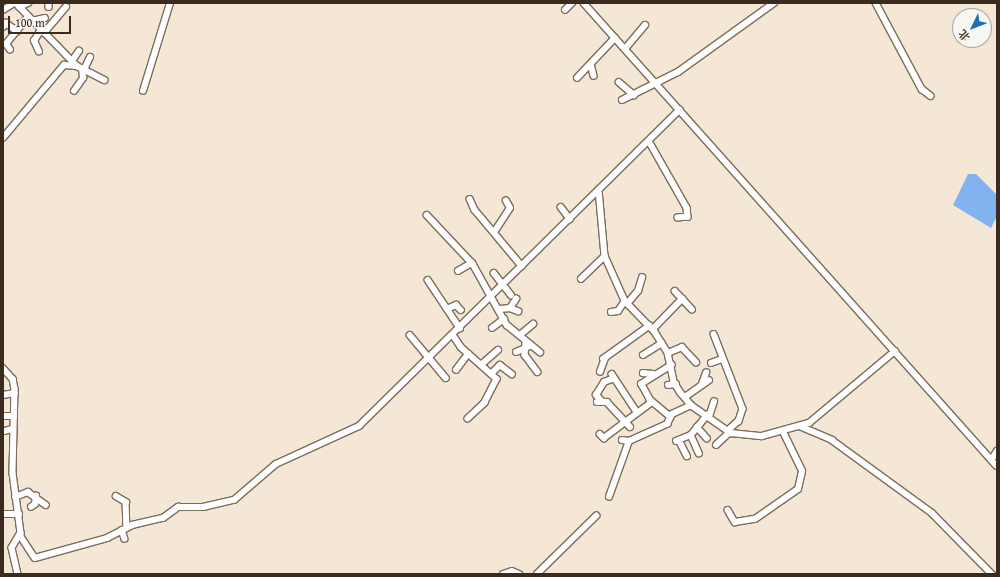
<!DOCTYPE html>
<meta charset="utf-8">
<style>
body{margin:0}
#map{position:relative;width:1000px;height:577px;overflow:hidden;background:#f5e7d5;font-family:"Gentium Book Plus","Noto Serif SC",serif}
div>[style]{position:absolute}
.water>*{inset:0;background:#82b3ee}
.roads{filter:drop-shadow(1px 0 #7c6c5e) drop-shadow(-1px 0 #7c6c5e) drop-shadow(0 1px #7c6c5e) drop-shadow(0 -1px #7c6c5e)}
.minor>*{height:5.5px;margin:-2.75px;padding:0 2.75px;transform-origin:2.75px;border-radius:2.75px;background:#fff}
span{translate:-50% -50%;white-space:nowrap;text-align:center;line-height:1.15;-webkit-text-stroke:3px #f6f6f2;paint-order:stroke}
.frame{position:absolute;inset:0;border:4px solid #3b2a1e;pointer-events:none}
.north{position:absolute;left:952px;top:8px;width:40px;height:40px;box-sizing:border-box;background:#f6f6f2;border:1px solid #aba49d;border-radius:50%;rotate:227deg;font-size:11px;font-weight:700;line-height:16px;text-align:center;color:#3b2a1e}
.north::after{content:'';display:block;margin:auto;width:14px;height:18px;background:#1f6fb2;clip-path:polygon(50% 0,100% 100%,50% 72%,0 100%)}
.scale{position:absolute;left:8px;top:16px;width:63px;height:18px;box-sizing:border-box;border:2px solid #3b2a1e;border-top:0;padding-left:5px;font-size:12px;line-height:14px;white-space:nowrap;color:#3b2a1e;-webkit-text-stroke:3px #f6f6f2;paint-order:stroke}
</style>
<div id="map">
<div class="water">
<i style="clip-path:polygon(968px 174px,976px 174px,997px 195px,997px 216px,991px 228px,953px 205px)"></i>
</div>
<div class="roads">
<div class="minor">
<i style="left:16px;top:3px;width:88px;rotate:45.9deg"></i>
<i style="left:77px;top:66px;width:31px;rotate:27deg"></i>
<i style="left:49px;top:3px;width:4px;rotate:90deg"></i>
<i style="left:584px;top:3px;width:620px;rotate:48.27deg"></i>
<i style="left:876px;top:3px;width:98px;rotate:61.9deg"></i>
<i style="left:922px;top:89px;width:11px;rotate:38deg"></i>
<i style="left:19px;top:7px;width:10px;rotate:-24deg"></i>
<i style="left:3px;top:10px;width:13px;rotate:-32deg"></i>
<i style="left:565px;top:10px;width:10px;rotate:-45deg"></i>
<i style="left:32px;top:21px;width:13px;rotate:-13deg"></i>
<i style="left:3px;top:27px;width:5px;rotate:-53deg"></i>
<i style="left:6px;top:23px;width:14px;rotate:36deg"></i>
<i style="left:44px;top:33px;width:34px;rotate:-50deg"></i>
<i style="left:625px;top:49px;width:31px;rotate:-50deg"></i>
<i style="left:10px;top:50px;width:7px;rotate:-124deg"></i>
<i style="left:6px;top:44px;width:35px;rotate:-51deg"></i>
<i style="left:39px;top:52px;width:12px;rotate:-114deg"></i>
<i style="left:34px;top:41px;width:13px;rotate:-58deg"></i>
<i style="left:72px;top:61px;width:12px;rotate:-55deg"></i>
<i style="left:591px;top:64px;width:12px;rotate:76deg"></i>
<i style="left:84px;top:70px;width:14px;rotate:-65deg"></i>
<i style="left:577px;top:78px;width:55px;rotate:-46.5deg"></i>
<i style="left:619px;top:82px;width:20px;rotate:41deg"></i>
<i style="left:74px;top:91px;width:16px;rotate:-55deg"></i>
<i style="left:83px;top:78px;width:9px;rotate:-96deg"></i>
<i style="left:143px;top:91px;width:92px;rotate:-72.9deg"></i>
<i style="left:622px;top:100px;width:63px;rotate:-26.6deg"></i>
<i style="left:678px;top:72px;width:118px;rotate:-35.7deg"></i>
<i style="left:3px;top:138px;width:95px;rotate:-50.1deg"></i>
<i style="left:64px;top:65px;width:13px;rotate:4deg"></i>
<i style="left:649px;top:141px;width:77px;rotate:60.4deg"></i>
<i style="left:687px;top:208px;width:9px;rotate:84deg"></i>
<i style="left:688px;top:217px;width:10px;rotate:174deg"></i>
<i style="left:599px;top:190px;width:66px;rotate:84.8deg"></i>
<i style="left:605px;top:256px;width:49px;rotate:66deg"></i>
<i style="left:625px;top:301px;width:43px;rotate:45.9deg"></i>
<i style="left:655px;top:332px;width:25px;rotate:58deg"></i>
<i style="left:668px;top:353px;width:30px;rotate:78deg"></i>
<i style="left:674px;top:382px;width:13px;rotate:58deg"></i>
<i style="left:681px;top:393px;width:16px;rotate:50deg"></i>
<i style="left:691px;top:405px;width:49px;rotate:35deg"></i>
<i style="left:731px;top:433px;width:31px;rotate:6deg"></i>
<i style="left:762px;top:436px;width:49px;rotate:-15.5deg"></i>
<i style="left:809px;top:423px;width:112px;rotate:-39.9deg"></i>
<i style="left:470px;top:199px;width:12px;rotate:66deg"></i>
<i style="left:475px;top:210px;width:73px;rotate:50deg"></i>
<i style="left:561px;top:207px;width:15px;rotate:53deg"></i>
<i style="left:427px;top:215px;width:67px;rotate:46.8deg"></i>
<i style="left:473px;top:264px;width:70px;rotate:60.9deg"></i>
<i style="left:507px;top:325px;width:43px;rotate:39.3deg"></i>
<i style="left:495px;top:231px;width:27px;rotate:-57deg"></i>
<i style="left:510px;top:208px;width:8px;rotate:-120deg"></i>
<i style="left:458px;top:271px;width:16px;rotate:-30deg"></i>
<i style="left:494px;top:273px;width:28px;rotate:52deg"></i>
<i style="left:581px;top:279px;width:33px;rotate:-44deg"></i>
<i style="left:428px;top:280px;width:58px;rotate:56.3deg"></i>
<i style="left:675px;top:291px;width:25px;rotate:47deg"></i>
<i style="left:627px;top:304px;width:17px;rotate:-50deg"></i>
<i style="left:638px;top:291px;width:14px;rotate:-73deg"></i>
<i style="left:510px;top:308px;width:9px;rotate:21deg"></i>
<i style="left:447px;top:309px;width:10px;rotate:-24deg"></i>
<i style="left:456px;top:305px;width:7px;rotate:45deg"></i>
<i style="left:500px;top:309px;width:10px;rotate:-6deg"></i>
<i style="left:510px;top:308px;width:11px;rotate:-56deg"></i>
<i style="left:611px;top:312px;width:7px;rotate:-8deg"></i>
<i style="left:618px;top:311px;width:12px;rotate:-55deg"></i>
<i style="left:492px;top:328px;width:15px;rotate:-37deg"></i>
<i style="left:653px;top:329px;width:42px;rotate:-46deg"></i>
<i style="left:714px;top:334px;width:80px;rotate:68.9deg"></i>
<i style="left:743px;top:409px;width:13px;rotate:108deg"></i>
<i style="left:739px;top:421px;width:15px;rotate:138deg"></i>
<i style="left:410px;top:335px;width:56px;rotate:50.1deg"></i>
<i style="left:453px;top:335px;width:14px;rotate:56deg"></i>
<i style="left:461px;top:347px;width:48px;rotate:41.6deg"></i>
<i style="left:497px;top:379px;width:27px;rotate:117deg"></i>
<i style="left:485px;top:403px;width:23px;rotate:137deg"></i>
<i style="left:520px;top:335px;width:17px;rotate:-40deg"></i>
<i style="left:526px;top:342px;width:13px;rotate:94deg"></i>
<i style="left:525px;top:355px;width:21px;rotate:53deg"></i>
<i style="left:516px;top:352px;width:13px;rotate:-23deg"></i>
<i style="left:668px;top:353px;width:15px;rotate:-23deg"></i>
<i style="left:682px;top:347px;width:21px;rotate:47deg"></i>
<i style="left:643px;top:355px;width:22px;rotate:-32deg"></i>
<i style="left:603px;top:359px;width:57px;rotate:-35.7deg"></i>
<i style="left:711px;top:363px;width:12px;rotate:-20deg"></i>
<i style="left:482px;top:364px;width:21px;rotate:-41deg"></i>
<i style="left:3px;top:368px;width:15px;rotate:48deg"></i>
<i style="left:13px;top:379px;width:10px;rotate:79deg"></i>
<i style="left:15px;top:389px;width:84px;rotate:91.4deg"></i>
<i style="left:13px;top:473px;width:61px;rotate:82.4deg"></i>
<i style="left:21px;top:533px;width:17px;rotate:121deg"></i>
<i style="left:12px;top:548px;width:27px;rotate:77deg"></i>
<i style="left:456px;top:370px;width:20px;rotate:-53deg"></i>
<i style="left:600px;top:372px;width:15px;rotate:-70deg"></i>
<i style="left:492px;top:373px;width:11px;rotate:-45deg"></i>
<i style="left:500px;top:365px;width:15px;rotate:37deg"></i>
<i style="left:643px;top:373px;width:10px;rotate:6deg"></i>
<i style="left:612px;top:374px;width:45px;rotate:56.7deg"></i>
<i style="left:702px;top:384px;width:12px;rotate:-70deg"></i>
<i style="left:668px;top:385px;width:8px;rotate:-7deg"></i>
<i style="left:3px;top:395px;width:12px;rotate:-9deg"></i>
<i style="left:685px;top:397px;width:29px;rotate:-35deg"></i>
<i style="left:597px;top:402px;width:10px"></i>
<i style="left:607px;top:402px;width:34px;rotate:47deg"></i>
<i style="left:602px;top:402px;width:9px;rotate:-131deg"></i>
<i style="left:596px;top:395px;width:15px;rotate:-58deg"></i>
<i style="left:604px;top:382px;width:9px;rotate:-21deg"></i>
<i style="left:3px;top:416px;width:11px"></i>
<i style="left:670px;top:417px;width:26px;rotate:-140deg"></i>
<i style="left:650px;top:400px;width:18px;rotate:-119deg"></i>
<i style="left:641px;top:384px;width:36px;rotate:-32deg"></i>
<i style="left:709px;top:417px;width:16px;rotate:-72deg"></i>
<i style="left:697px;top:427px;width:15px;rotate:48deg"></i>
<i style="left:802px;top:427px;width:33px;rotate:23deg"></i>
<i style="left:832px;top:440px;width:124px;rotate:36.1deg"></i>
<i style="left:932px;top:513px;width:86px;rotate:45.5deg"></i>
<i style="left:5px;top:431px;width:7px;rotate:-16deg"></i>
<i style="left:600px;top:434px;width:6px;rotate:45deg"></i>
<i style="left:604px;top:438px;width:60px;rotate:-36.9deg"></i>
<i style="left:691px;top:435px;width:20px;rotate:66deg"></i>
<i style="left:622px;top:440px;width:7px;rotate:8deg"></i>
<i style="left:629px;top:441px;width:42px;rotate:-24.1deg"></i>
<i style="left:667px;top:424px;width:11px;rotate:-63deg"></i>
<i style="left:672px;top:414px;width:21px;rotate:-25deg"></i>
<i style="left:679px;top:440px;width:18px;rotate:63deg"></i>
<i style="left:676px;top:441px;width:16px;rotate:-22deg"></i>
<i style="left:691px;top:435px;width:26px;rotate:-51deg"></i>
<i style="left:716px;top:445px;width:19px;rotate:-43deg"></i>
<i style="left:992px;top:459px;width:9px;rotate:-58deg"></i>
<i style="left:116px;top:496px;width:12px;rotate:31deg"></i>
<i style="left:126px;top:502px;width:25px;rotate:88deg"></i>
<i style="left:15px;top:497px;width:14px;rotate:-21deg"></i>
<i style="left:28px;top:492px;width:22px;rotate:36deg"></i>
<i style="left:609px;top:497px;width:59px;rotate:-70.3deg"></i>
<i style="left:31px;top:507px;width:5px;rotate:-37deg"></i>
<i style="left:35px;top:504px;width:8px;rotate:-83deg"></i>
<i style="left:728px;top:510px;width:14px;rotate:60deg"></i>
<i style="left:735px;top:522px;width:20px;rotate:-9deg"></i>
<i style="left:755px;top:519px;width:52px;rotate:-34.9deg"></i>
<i style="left:798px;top:489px;width:18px;rotate:-77deg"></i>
<i style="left:802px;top:471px;width:43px;rotate:-116deg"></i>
<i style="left:3px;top:514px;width:16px"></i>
<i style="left:122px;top:530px;width:9px;rotate:72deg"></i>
<i style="left:20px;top:535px;width:27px;rotate:57deg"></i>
<i style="left:35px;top:558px;width:75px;rotate:-15.5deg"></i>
<i style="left:107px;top:538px;width:28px;rotate:-27deg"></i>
<i style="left:132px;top:525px;width:32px;rotate:-13deg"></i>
<i style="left:163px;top:518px;width:19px;rotate:-36deg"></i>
<i style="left:178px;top:507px;width:25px"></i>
<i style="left:203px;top:507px;width:32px;rotate:-13deg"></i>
<i style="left:234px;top:500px;width:55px;rotate:-40.6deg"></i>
<i style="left:276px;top:464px;width:91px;rotate:-24.6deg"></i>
<i style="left:359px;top:426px;width:450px;rotate:-44.6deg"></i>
<i style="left:503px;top:574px;width:9px;rotate:-18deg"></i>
<i style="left:512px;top:571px;width:8px;rotate:23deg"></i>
<i style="left:537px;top:574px;width:83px;rotate:-44.5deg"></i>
</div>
</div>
<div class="frame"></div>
<div class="north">北</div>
<div class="scale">100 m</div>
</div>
